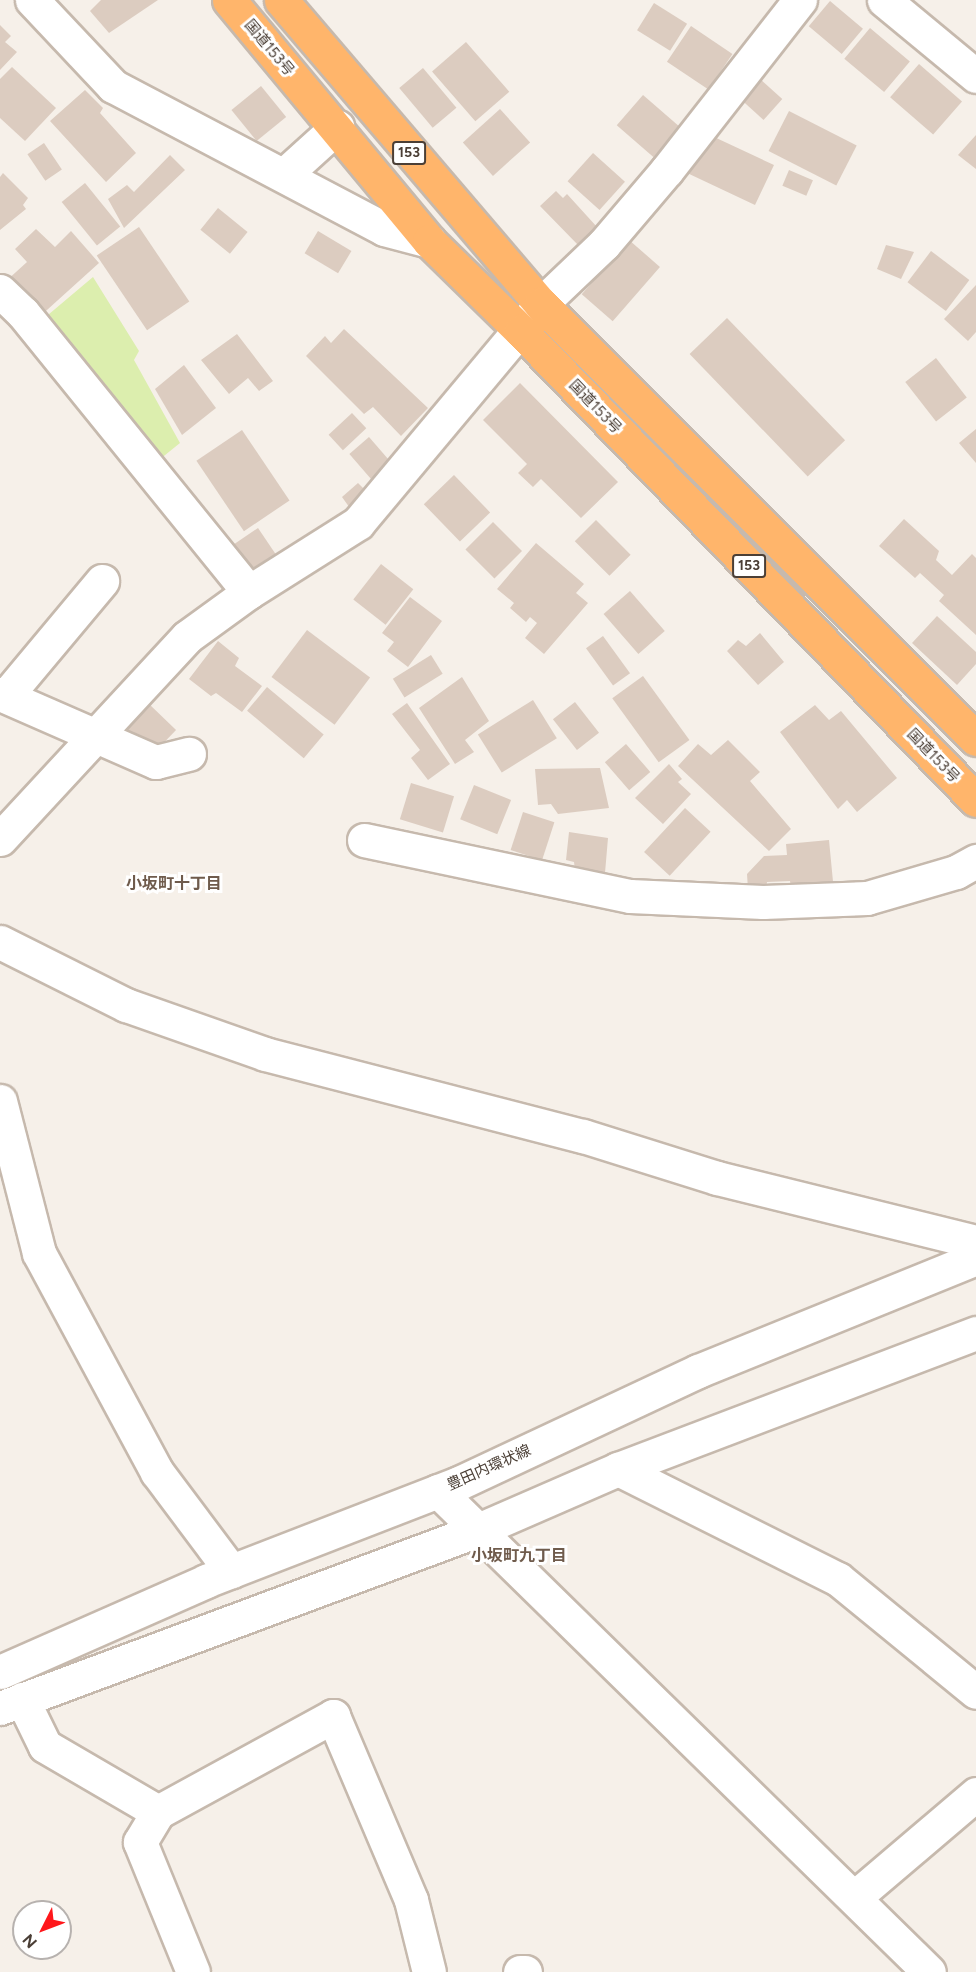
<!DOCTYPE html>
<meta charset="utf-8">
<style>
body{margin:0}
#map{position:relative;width:976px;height:1972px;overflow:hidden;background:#f6f0e9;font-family:Figtree,"Noto Sans JP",sans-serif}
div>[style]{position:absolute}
.green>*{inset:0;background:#dceeae}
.building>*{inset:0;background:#dcccc0;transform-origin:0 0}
.roads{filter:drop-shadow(2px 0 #c6b9ad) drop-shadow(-2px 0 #c6b9ad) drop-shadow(0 2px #c6b9ad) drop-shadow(0 -2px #c6b9ad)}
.minor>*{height:33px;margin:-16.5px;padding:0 16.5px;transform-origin:16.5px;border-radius:16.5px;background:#fff}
.highway>*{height:33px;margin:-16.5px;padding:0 16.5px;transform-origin:16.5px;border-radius:16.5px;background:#ffb56b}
span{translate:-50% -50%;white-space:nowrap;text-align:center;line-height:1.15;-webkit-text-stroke:6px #fff;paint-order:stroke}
.shield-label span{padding:2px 4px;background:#fff;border:2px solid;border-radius:4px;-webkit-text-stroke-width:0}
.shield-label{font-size:14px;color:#4b3f36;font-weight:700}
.street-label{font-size:15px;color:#4b3f36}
.neighbourhood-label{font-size:16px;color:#6f5b4c;font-weight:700}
.north{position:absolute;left:12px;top:1900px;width:60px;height:60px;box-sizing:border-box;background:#fff;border:2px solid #b7b2af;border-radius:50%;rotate:228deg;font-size:16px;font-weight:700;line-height:24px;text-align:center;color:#4b3f36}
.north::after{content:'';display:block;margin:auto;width:21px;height:27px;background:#ff171b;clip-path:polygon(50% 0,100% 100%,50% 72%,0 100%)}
</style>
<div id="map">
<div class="green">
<i style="clip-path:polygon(93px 277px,139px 351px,134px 360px,180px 443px,154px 464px,42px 320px)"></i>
</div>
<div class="building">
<i style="clip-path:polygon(101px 0,158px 0,109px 33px,90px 11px)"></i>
<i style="left:830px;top:1px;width:43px;height:33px;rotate:40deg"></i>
<i style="left:654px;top:3px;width:39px;height:32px;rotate:32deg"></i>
<i style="clip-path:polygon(0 25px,11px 36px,5px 42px,17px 52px,0 70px)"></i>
<i style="left:691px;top:26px;width:50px;height:43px;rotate:34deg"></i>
<i style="left:870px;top:28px;width:52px;height:40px;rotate:40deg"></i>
<i style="left:466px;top:42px;width:66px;height:45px;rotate:49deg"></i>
<i style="left:919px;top:64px;width:57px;height:44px;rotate:41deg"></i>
<i style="clip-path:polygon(12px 67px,56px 108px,25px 141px,0 118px,0 79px)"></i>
<i style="left:423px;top:68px;width:52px;height:31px;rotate:50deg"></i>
<i style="left:760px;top:79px;width:30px;height:28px;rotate:42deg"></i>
<i style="left:261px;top:86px;width:40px;height:38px;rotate:51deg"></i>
<i style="clip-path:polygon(85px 90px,103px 108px,100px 113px,136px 153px,106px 182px,50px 121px)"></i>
<i style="left:643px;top:95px;width:55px;height:40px;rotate:41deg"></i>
<i style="left:500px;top:109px;width:45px;height:50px;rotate:48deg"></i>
<i style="left:789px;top:111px;width:76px;height:45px;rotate:27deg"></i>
<i style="clip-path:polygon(976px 135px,976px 169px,958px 155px)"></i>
<i style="clip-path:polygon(712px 136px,774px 165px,755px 205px,685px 172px,694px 152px,704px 153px)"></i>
<i style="left:44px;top:143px;width:32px;height:20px;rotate:56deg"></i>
<i style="left:593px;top:153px;width:43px;height:38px;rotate:42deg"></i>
<i style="clip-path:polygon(170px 155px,185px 170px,124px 228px,108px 199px,127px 185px,134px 192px)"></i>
<i style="left:789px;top:170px;width:26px;height:17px;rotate:23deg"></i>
<i style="clip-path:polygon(3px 173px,28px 198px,23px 205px,26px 209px,0 230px,0 177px)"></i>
<i style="left:85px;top:183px;width:56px;height:30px;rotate:51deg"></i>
<i style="clip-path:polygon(556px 191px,563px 198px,567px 194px,597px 227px,578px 245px,540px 206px)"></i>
<i style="left:218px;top:208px;width:38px;height:28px;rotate:39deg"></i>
<i style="left:139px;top:227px;width:90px;height:51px;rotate:56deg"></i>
<i style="clip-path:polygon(36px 229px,55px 247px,71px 231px,99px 263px,37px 319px,5px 282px,27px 262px,15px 249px)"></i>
<i style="left:318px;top:231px;width:39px;height:26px;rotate:31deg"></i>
<i style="left:629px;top:240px;width:41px;height:72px;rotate:41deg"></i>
<i style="clip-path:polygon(886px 245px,914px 252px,901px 279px,877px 269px)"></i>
<i style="left:931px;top:251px;width:48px;height:39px;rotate:37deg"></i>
<i style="clip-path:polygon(976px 285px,976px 332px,968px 341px,944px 319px)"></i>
<i style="left:727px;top:318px;width:170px;height:52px;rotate:46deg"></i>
<i style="clip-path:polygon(344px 329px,428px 408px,401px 436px,373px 407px,364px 414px,306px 356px,325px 336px,331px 343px)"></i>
<i style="clip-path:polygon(237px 334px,273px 381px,259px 391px,248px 378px,229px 394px,201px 360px)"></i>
<i style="left:936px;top:358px;width:50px;height:39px;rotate:52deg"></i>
<i style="clip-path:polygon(184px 365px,216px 408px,182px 435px,155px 389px)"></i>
<i style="clip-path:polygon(520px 383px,618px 482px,581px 518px,541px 479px,533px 487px,518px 473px,527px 464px,483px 420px)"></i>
<i style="left:352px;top:413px;width:21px;height:32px;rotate:47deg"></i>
<i style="clip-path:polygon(976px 429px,976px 463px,959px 443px)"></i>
<i style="left:242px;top:430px;width:85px;height:55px;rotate:56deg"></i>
<i style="left:369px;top:437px;width:35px;height:26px;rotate:49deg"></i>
<i style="left:454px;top:475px;width:52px;height:42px;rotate:46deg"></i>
<i style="clip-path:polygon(358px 483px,371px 496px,352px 511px,342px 497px)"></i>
<i style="clip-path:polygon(904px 519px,939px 551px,936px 560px,952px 575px,972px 554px,976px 558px,976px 635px,939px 601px,944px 595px,920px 573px,915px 578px,879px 546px)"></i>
<i style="left:596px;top:520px;width:49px;height:30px;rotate:45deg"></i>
<i style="left:493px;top:522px;width:41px;height:39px;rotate:45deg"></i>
<i style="left:258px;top:528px;width:42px;height:33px;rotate:56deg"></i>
<i style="clip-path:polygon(536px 543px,584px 584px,576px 593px,588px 603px,544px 654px,525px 638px,537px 623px,530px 617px,526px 622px,510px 608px,514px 603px,497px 589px)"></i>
<i style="left:381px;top:564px;width:41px;height:45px;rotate:38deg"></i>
<i style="left:630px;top:591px;width:53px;height:35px;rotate:49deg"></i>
<i style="clip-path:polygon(410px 597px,442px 621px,408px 667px,387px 651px,394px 642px,382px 633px)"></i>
<i style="clip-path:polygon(937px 616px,976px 652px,976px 664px,957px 685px,912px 643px)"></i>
<i style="left:307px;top:630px;width:79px;height:59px;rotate:37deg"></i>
<i style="clip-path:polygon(760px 633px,784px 662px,758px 685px,727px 651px,738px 640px,746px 646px)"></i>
<i style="left:603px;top:636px;width:46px;height:21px;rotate:54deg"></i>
<i style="clip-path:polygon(218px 641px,239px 658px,235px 666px,262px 686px,242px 712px,216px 693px,211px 696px,189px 679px)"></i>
<i style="left:431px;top:655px;width:22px;height:45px;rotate:58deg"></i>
<i style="left:643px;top:676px;width:79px;height:38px;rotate:54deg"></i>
<i style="clip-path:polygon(462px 677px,489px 721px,465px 740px,474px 752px,455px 764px,419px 708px)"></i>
<i style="left:267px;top:687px;width:74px;height:31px;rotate:40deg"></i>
<i style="left:533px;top:700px;width:45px;height:65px;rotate:58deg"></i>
<i style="left:575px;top:702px;width:39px;height:28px;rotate:52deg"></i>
<i style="left:148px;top:703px;width:39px;height:34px;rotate:44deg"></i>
<i style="clip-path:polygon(407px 703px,450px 764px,428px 780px,411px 758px,420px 750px,392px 714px)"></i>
<i style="clip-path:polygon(815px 705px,829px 720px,841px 711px,897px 778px,857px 812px,847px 800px,838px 809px,780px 732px)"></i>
<i style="clip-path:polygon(728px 740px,760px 772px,750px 781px,791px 829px,769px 851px,678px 766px,698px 744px,711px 755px)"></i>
<i style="left:626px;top:744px;width:37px;height:28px;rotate:49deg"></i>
<i style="clip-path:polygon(669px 764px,682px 779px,678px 782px,691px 794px,663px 824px,635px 798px)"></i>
<i style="clip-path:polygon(600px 768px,609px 808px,558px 814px,551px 804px,538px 805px,535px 769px)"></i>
<i style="left:411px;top:783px;width:45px;height:38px;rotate:17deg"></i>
<i style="left:474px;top:785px;width:40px;height:37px;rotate:22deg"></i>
<i style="left:685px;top:808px;width:35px;height:60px;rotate:43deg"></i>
<i style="left:523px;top:812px;width:33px;height:40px;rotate:18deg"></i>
<i style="clip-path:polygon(569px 832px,608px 838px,605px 873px,575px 870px,574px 862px,566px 860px)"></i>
<i style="clip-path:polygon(829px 840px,834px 892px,792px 895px,790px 881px,767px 882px,766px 889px,748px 890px,747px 874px,764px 856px,787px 855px,786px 844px)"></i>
</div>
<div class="roads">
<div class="minor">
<i style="left:32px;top:0;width:118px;rotate:46.7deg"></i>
<i style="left:113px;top:86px;width:306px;rotate:27.8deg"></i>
<i style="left:384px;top:229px;width:47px;rotate:14.9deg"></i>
<i style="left:884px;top:0;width:119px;rotate:39.6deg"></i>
<i style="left:284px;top:175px;width:72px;rotate:-42.2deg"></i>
<i style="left:0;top:291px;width:32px;rotate:44deg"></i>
<i style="left:23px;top:313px;width:359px;rotate:51deg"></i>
<i style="left:0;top:694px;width:170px;rotate:23.6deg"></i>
<i style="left:156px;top:762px;width:34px;rotate:-14deg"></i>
<i style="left:6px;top:696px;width:150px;rotate:-50.1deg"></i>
<i style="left:0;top:839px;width:275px;rotate:-47.2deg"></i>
<i style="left:187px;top:637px;width:77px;rotate:-36deg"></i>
<i style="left:249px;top:592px;width:129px;rotate:-32.3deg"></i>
<i style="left:358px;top:523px;width:285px;rotate:-50.1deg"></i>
<i style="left:541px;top:304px;width:87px;rotate:-43.6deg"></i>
<i style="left:604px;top:244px;width:97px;rotate:-49.6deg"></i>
<i style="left:667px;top:170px;width:216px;rotate:-52deg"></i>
<i style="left:364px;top:840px;width:272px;rotate:11.9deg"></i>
<i style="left:630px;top:896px;width:133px;rotate:2.6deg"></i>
<i style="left:763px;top:902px;width:104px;rotate:-2.2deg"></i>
<i style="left:867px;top:898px;width:93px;rotate:-16.3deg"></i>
<i style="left:956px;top:872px;width:23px;rotate:-29deg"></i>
<i style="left:0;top:942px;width:141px;rotate:26.6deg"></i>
<i style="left:126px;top:1005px;width:147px;rotate:19.4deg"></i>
<i style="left:265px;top:1054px;width:328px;rotate:14.5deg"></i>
<i style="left:583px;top:1136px;width:140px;rotate:17.4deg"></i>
<i style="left:717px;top:1178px;width:267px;rotate:13.9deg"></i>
<i style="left:0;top:1101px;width:157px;rotate:75.6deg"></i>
<i style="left:39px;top:1253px;width:249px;rotate:61.7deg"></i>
<i style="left:157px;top:1472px;width:124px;rotate:53.2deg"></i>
<i style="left:618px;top:1469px;width:246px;rotate:26.6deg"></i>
<i style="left:838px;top:1579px;width:178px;rotate:39.3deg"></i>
<i style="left:438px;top:1491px;width:687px;rotate:44.41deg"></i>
<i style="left:0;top:1672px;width:225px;rotate:-23.8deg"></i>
<i style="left:206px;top:1581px;width:271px;rotate:-21.2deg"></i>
<i style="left:459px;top:1483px;width:264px;rotate:-25.1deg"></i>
<i style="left:698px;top:1371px;width:300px;rotate:-22.1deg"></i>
<i style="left:22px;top:1699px;width:52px;rotate:63.9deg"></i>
<i style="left:45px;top:1746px;width:131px;rotate:30.3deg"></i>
<i style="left:158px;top:1812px;width:200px;rotate:-28.7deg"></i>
<i style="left:333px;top:1716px;width:200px;rotate:67deg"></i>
<i style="left:411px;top:1900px;width:74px;rotate:76deg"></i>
<i style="left:0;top:1708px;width:510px;rotate:-20.42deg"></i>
<i style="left:478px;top:1530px;width:153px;rotate:-23.5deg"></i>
<i style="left:618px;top:1469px;width:383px;rotate:-20.8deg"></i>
<i style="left:158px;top:1812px;width:35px;rotate:121deg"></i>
<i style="left:140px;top:1842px;width:140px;rotate:67.8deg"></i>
<i style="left:855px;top:1897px;width:159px;rotate:-40.4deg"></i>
<i style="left:520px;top:1972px;width:5px"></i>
</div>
<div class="highway">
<i style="left:229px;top:0;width:313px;rotate:50.3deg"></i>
<i style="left:429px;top:241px;width:129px;rotate:44.4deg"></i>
<i style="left:521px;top:331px;width:653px;rotate:45.87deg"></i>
<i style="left:281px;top:0;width:400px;rotate:49.5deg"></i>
<i style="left:541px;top:304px;width:615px;rotate:45deg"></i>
</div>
</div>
<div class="shield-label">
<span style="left:409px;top:153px">153</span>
<span style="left:749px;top:566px">153</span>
</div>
<div class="street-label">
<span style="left:269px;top:48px;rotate:50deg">国道153号</span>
<span style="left:595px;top:407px;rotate:46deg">国道153号</span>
<span style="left:933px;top:756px;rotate:46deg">国道153号</span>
<span style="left:489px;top:1468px;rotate:-24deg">豊田内環状線</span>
</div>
<div class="neighbourhood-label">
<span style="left:174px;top:884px">小坂町十丁目</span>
<span style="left:519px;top:1556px">小坂町九丁目</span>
</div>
<div class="north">N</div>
</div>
